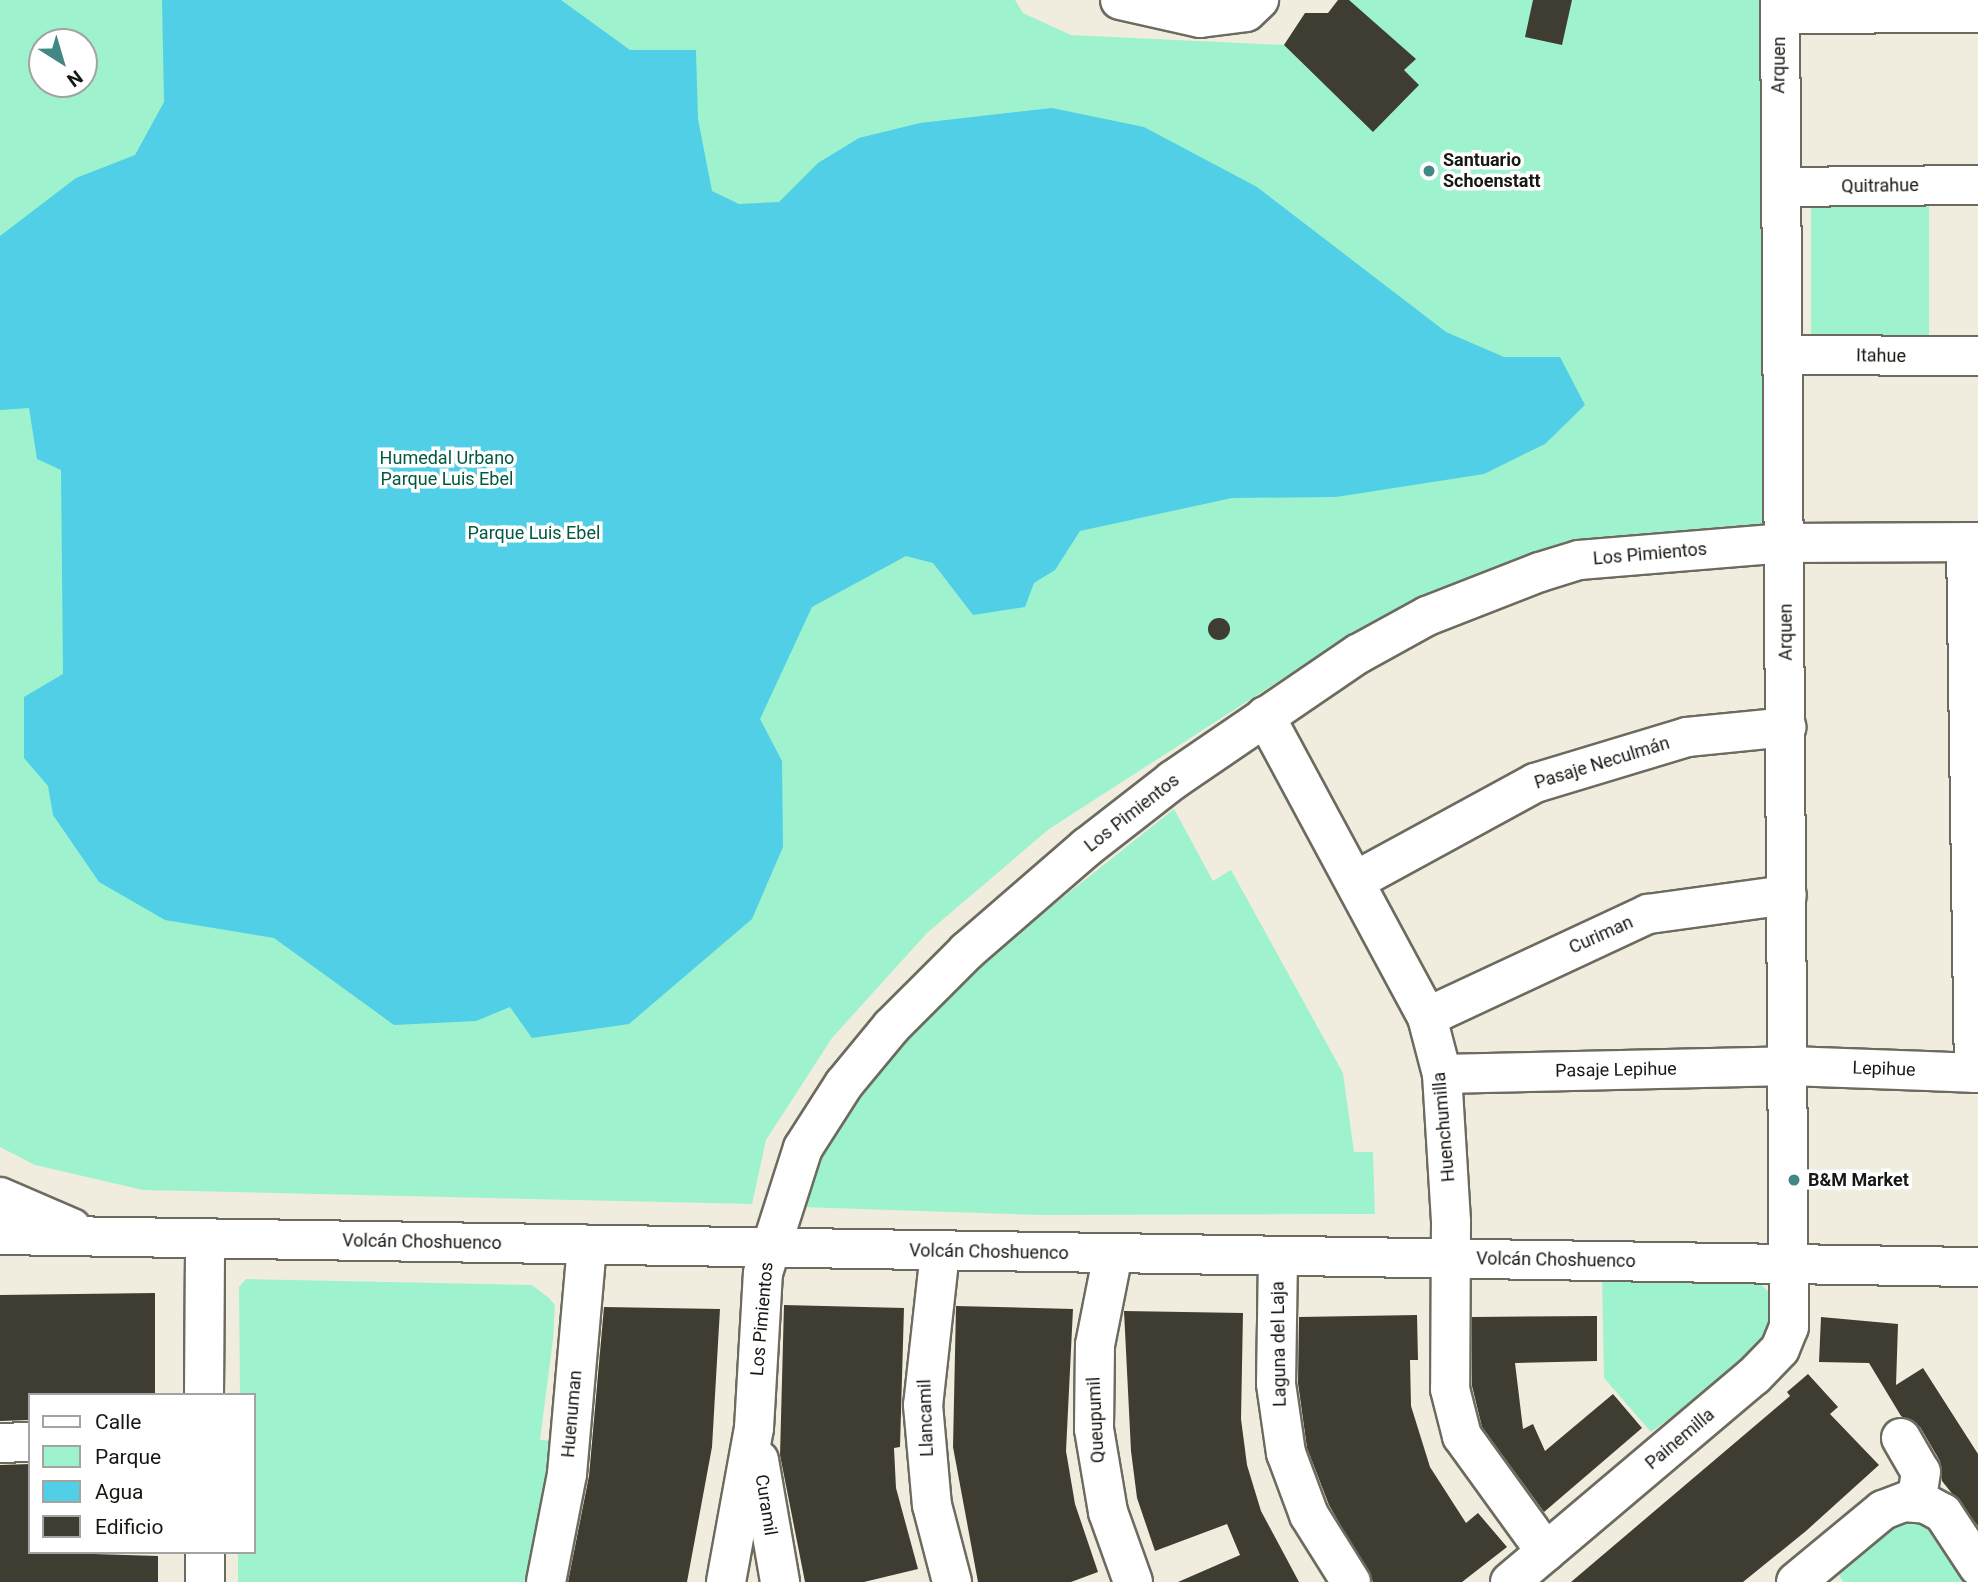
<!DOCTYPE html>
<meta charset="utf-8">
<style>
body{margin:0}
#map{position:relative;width:1978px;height:1582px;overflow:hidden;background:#f0eddf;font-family:Roboto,sans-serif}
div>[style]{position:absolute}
.green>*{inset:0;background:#9ef3ce;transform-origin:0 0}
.water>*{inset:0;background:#50cfe6}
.building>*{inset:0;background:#3f3d32}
.round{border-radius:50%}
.roads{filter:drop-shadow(2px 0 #6d6b5f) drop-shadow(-2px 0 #6d6b5f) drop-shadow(0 2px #6d6b5f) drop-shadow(0 -2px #6d6b5f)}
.minor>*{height:38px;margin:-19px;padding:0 19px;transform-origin:19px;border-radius:19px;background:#fff}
.dots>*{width:19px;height:19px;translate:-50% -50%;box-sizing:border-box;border:4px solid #fff;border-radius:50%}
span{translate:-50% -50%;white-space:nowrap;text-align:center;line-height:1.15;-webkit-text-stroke:7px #fff;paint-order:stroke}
.street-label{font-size:18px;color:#181813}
.poi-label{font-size:18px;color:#181813;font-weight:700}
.left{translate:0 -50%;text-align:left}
.park-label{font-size:18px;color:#01593f}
.legend{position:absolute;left:28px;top:1393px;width:228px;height:161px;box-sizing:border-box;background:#fff;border:2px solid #a3a3a1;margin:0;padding:9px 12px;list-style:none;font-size:21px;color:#181813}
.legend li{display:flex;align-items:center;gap:14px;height:35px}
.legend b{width:35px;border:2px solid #a3a3a1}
.north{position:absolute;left:28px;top:28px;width:70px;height:70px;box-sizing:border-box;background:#fff;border:2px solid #a3a3a1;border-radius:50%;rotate:143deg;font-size:19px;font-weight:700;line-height:28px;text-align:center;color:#181813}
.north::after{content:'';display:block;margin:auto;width:24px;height:32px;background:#418884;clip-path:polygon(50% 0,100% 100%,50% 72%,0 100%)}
</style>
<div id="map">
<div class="green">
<i style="clip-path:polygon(evenodd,0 0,1015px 0,1023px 13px,1071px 35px,1284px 45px,1305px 13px,1328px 13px,1348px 0,1761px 0,1763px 529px,1407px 606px,1313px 659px,1049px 829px,927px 933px,832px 1038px,766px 1140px,752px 1204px,143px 1190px,35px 1165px,0 1147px,0 0,42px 42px,84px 42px,84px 84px,42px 84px,42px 42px)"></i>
<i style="left:1811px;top:204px;width:118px;height:138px"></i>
<i style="clip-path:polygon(1174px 809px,1213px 881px,1231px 870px,1343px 1073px,1354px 1152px,1373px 1152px,1375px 1214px,1042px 1215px,801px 1207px,818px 1157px,849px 1104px,934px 1000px)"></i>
<i style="clip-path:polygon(1602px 1277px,1757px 1281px,1771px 1294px,1775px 1323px,1746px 1363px,1651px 1432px,1604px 1378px)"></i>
<i style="clip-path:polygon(246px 1279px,532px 1285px,549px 1298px,555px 1305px,553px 1339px,540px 1440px,557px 1441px,534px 1582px,238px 1582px,238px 1552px,254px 1552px,254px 1395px,240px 1395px,239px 1287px)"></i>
<i style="clip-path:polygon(1929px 1513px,1977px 1582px,1843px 1582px,1837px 1571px,1892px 1514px)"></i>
</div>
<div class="water">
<i style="clip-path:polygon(162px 0,561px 0,630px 50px,696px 50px,698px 119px,712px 191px,739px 204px,779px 202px,818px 163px,859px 138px,920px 123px,1052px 108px,1144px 127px,1257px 187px,1446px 332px,1504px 357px,1560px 357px,1585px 405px,1545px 444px,1484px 474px,1336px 497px,1232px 498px,1080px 531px,1055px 570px,1034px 583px,1025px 607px,973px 615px,933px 563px,906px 556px,812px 607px,760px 719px,782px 761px,783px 847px,752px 919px,629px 1024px,532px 1038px,510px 1007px,476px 1021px,394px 1025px,274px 938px,165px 920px,99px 882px,53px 815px,48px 786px,24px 758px,24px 697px,63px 674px,61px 470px,37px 459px,29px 408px,0 410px,0 236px,76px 178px,135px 155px,164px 102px)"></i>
</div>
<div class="building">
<i style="clip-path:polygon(1338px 0,1349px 0,1416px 59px,1404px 70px,1419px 85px,1373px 132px,1284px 45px,1305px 13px,1328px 13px)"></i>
<i style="clip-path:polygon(1533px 0,1572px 0,1562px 45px,1525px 37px)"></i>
<i class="round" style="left:1208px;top:618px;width:22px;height:22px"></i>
<i style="clip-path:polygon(155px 1293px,155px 1395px,30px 1395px,30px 1420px,0 1421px,0 1295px)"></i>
<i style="clip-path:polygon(784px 1305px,904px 1308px,900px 1447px,894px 1448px,896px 1488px,918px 1569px,864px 1582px,805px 1582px,780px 1455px)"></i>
<i style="clip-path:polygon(956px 1306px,1073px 1309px,1066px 1451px,1075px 1504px,1098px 1572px,1071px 1582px,978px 1582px,953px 1447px)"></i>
<i style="clip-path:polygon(604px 1307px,720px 1309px,712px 1447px,687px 1582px,568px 1582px,589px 1476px)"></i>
<i style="clip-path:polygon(1124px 1311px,1243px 1313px,1241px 1419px,1247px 1465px,1261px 1511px,1299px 1582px,1178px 1582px,1240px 1555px,1227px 1524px,1155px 1551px,1137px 1498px,1131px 1451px)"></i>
<i style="clip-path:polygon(1417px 1315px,1418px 1360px,1410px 1360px,1411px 1406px,1430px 1467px,1466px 1523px,1478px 1513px,1507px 1547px,1462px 1582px,1373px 1582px,1329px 1505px,1307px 1448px,1298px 1383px,1299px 1317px)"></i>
<i style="clip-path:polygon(1597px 1316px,1597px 1361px,1515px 1363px,1523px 1429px,1533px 1424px,1545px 1451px,1613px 1394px,1642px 1428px,1544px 1512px,1482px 1427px,1472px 1386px,1472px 1317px)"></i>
<i style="clip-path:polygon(1821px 1317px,1898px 1324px,1896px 1385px,1923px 1368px,1978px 1454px,1978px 1526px,1942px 1481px,1940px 1461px,1920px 1427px,1901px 1416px,1869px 1363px,1819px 1362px)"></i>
<i style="clip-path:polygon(1808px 1374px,1838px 1407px,1830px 1414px,1879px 1465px,1806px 1531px,1743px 1582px,1571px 1582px,1790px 1396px,1787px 1392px)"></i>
<i style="clip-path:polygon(30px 1464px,30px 1552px,158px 1556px,158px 1582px,0 1582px,0 1465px)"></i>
</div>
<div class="roads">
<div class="minor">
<i style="left:1120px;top:0;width:82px;rotate:12.7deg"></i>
<i style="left:1200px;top:18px;width:46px;rotate:-7.4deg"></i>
<i style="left:1246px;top:12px;width:18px;rotate:-43deg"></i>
<i style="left:1780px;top:14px;width:198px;rotate:-0.3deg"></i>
<i style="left:1782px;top:187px;width:196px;rotate:-0.6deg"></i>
<i style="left:1783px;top:355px;width:195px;rotate:0.3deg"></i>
<i style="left:1966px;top:542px;width:531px;rotate:89.14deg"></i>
<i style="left:1265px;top:716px;width:342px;rotate:61.7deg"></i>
<i style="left:1427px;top:1017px;width:59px;rotate:75.3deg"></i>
<i style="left:1442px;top:1074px;width:148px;rotate:86.5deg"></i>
<i style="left:1451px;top:1222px;width:167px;rotate:90.3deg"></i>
<i style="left:1450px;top:1389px;width:49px;rotate:75.7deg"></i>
<i style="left:1462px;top:1436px;width:143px;rotate:54.1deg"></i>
<i style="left:1357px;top:880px;width:203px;rotate:-28.6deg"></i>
<i style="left:1535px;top:783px;width:159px;rotate:-16.8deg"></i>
<i style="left:1687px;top:737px;width:100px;rotate:-5.7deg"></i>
<i style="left:1427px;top:1017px;width:244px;rotate:-25deg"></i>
<i style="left:1648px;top:914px;width:140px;rotate:-7.8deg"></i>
<i style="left:1442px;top:1074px;width:347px;rotate:-1.3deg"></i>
<i style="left:1789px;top:1066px;width:189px;rotate:2.1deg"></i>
<i style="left:0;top:1197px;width:78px;rotate:23.3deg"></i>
<i style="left:0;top:1235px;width:1978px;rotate:0.93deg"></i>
<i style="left:940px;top:1252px;width:154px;rotate:96.3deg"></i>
<i style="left:923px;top:1405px;width:100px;rotate:84.9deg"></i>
<i style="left:932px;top:1505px;width:80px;rotate:75.4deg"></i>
<i style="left:1113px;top:1254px;width:93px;rotate:101.2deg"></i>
<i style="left:1095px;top:1345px;width:84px;rotate:90.7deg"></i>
<i style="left:1094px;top:1429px;width:84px;rotate:80.4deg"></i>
<i style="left:1108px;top:1512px;width:74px;rotate:70.3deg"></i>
<i style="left:1278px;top:1257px;width:127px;rotate:90.9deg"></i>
<i style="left:1276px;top:1384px;width:70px;rotate:81.8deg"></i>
<i style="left:1286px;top:1453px;width:66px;rotate:69.6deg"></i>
<i style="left:1309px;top:1515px;width:79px;rotate:57.9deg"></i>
<i style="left:204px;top:1395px;width:156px;rotate:-89.6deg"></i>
<i style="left:1901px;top:1438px;width:39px;rotate:60deg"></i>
<i style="left:1921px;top:1472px;width:30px;rotate:99deg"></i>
<i style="left:0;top:1443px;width:30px;rotate:-2deg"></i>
<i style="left:759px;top:1460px;width:124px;rotate:80.2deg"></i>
<i style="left:205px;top:1582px;width:30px;rotate:-90deg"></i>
<i style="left:546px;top:1582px;width:110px;rotate:-79deg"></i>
<i style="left:567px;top:1474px;width:230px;rotate:-85deg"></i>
<i style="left:726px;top:1582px;width:157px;rotate:-79.7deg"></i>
<i style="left:754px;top:1428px;width:155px;rotate:-86.7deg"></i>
<i style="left:763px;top:1273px;width:131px;rotate:-72.3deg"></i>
<i style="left:803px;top:1148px;width:76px;rotate:-57.4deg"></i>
<i style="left:844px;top:1084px;width:75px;rotate:-50.4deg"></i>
<i style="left:892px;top:1026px;width:106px;rotate:-45deg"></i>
<i style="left:967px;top:951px;width:159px;rotate:-40.9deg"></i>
<i style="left:1087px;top:847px;width:109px;rotate:-37.9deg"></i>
<i style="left:1173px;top:780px;width:224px;rotate:-34.3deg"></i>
<i style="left:1358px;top:654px;width:79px;rotate:-28.8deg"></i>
<i style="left:1427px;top:616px;width:121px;rotate:-21.3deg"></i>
<i style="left:1540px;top:572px;width:41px;rotate:-17.1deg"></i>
<i style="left:1579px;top:560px;width:207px;rotate:-4.7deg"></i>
<i style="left:1785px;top:543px;width:193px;rotate:-0.3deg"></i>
<i style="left:1510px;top:1582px;width:319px;rotate:-40.2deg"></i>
<i style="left:1754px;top:1376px;width:37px;rotate:-46deg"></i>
<i style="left:1780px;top:1349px;width:24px;rotate:-68deg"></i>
<i style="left:1789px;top:1327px;width:1327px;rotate:-90.39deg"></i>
<i style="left:1796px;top:1582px;width:113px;rotate:-39.6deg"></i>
<i style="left:1883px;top:1510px;width:22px;rotate:-21deg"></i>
<i style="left:1904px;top:1502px;width:22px;rotate:5deg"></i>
<i style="left:1926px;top:1504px;width:19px;rotate:28deg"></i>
<i style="left:1943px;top:1513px;width:64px;rotate:56.6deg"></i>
</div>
</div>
<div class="dots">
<i style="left:1429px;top:171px;background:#418884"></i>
<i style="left:1794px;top:1180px;background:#418884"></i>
</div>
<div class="street-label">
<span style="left:1779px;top:65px;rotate:-89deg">Arquen</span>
<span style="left:1880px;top:186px;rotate:-1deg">Quitrahue</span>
<span style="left:1881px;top:356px;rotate:1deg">Itahue</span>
<span style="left:1650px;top:554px;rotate:-5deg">Los Pimientos</span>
<span style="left:1786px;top:632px;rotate:-90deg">Arquen</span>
<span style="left:1602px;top:763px;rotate:-17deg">Pasaje Neculmán</span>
<span style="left:1132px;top:813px;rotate:-38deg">Los Pimientos</span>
<span style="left:1601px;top:935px;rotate:-24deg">Curiman</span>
<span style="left:1884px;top:1069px;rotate:2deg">Lepihue</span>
<span style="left:1616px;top:1070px;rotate:-1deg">Pasaje Lepihue</span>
<span style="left:1444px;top:1127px;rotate:-95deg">Huenchumilla</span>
<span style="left:422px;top:1242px;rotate:1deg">Volcán Choshuenco</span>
<span style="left:989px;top:1252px;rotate:1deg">Volcán Choshuenco</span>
<span style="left:1556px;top:1260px;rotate:1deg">Volcán Choshuenco</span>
<span style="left:762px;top:1319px;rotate:-85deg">Los Pimientos</span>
<span style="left:1279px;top:1344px;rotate:-91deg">Laguna del Laja</span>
<span style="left:572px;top:1414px;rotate:-85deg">Huenuman</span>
<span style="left:926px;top:1418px;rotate:-92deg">Llancamil</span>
<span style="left:1096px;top:1420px;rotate:-93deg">Queupumil</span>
<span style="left:1680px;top:1439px;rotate:-40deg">Painemilla</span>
<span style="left:766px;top:1505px;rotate:81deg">Curamil</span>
</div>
<div class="poi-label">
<span class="left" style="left:1443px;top:171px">Santuario<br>Schoenstatt</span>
<span class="left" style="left:1808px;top:1180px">B&amp;M Market</span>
</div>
<div class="park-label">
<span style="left:447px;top:469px">Humedal Urbano<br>Parque Luis Ebel</span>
<span style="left:534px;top:533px">Parque Luis Ebel</span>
</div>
<ul class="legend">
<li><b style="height:9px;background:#fff"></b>Calle</li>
<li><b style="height:19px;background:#9ef3ce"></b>Parque</li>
<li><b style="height:19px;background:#50cfe6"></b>Agua</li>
<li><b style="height:19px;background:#3f3d32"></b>Edificio</li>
</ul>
<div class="north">N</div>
</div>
